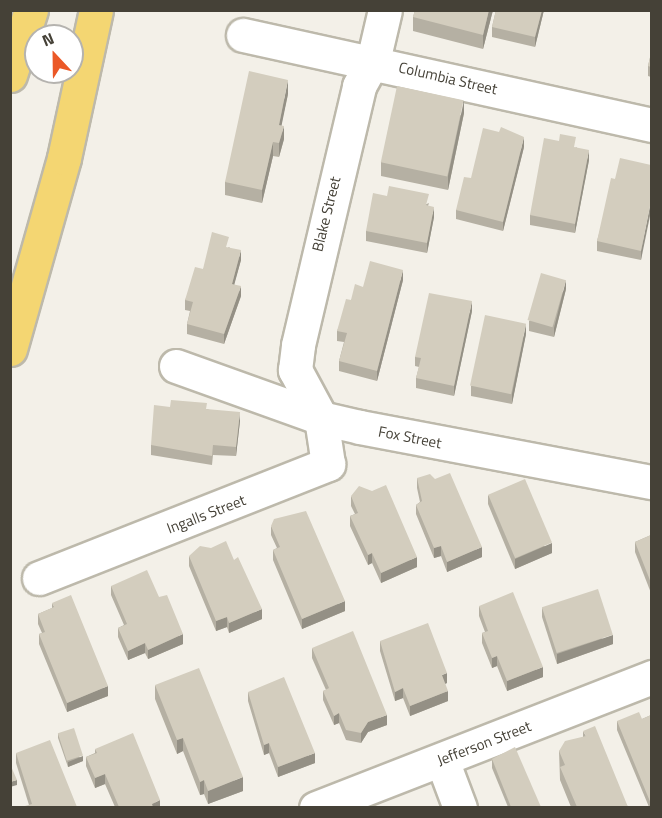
<!DOCTYPE html>
<style>
body{margin:0}
#map{position:relative;width:662px;height:818px;overflow:hidden;background:#f3f0e8;font-family:"Titillium Web",sans-serif}
div>[style]{position:absolute}
.roads{filter:drop-shadow(2px 0 #bdb9ab) drop-shadow(-2px 0 #bdb9ab) drop-shadow(0 2px #bdb9ab) drop-shadow(0 -2px #bdb9ab)}
.minor>*{height:33px;margin:-16.5px;padding:0 16.5px;transform-origin:16.5px;border-radius:16.5px;background:#fff}
.highway>*{height:33px;margin:-16.5px;padding:0 16.5px;transform-origin:16.5px;border-radius:16.5px;background:#f4d672}
.wall>*{inset:0;background:#b5b0a3}
.shaded-wall>*{inset:0;background:#949085}
.building>*{inset:0;background:#d3cdbe;transform-origin:0 0}
span{translate:-50% -50%;white-space:nowrap;text-align:center;line-height:1.15;-webkit-text-stroke:5px #fff;paint-order:stroke}
.street-label{font-size:15px;color:#454137}
.frame{position:absolute;inset:0;border:12px solid #454137;pointer-events:none}
.north{position:absolute;left:24px;top:24px;width:60px;height:60px;box-sizing:border-box;background:#fff;border:2px solid #b5b3af;border-radius:50%;rotate:338deg;font-size:16px;font-weight:700;line-height:24px;text-align:center;color:#454137}
.north::after{content:'';display:block;margin:auto;width:21px;height:27px;background:#eb5827;clip-path:polygon(50% 0,100% 100%,50% 72%,0 100%)}
</style>
<div id="map">
<div class="roads">
<div class="minor">
<i style="left:243px;top:35px;width:419px;rotate:12.4deg"></i>
<i style="left:176px;top:366px;width:154px;rotate:19.7deg"></i>
<i style="left:321px;top:418px;width:40px;rotate:13deg"></i>
<i style="left:360px;top:427px;width:297px;rotate:10.7deg"></i>
<i style="left:39px;top:578px;width:311px;rotate:-21.5deg"></i>
<i style="left:328px;top:464px;width:47px;rotate:-98.7deg"></i>
<i style="left:321px;top:418px;width:55px;rotate:-118.4deg"></i>
<i style="left:295px;top:370px;width:25px;rotate:-83deg"></i>
<i style="left:298px;top:345px;width:266px;rotate:-76.7deg"></i>
<i style="left:359px;top:86px;width:29px;rotate:-61deg"></i>
<i style="left:373px;top:61px;width:52px;rotate:-76.8deg"></i>
<i style="left:442px;top:760px;width:51px;rotate:69.4deg"></i>
<i style="left:316px;top:808px;width:361px;rotate:-21.3deg"></i>
</div>
<div class="highway">
<i style="left:10px;top:75px;width:68px;rotate:-72.1deg"></i>
<i style="left:10px;top:349px;width:198px;rotate:-74.2deg"></i>
<i style="left:64px;top:158px;width:151px;rotate:-77.8deg"></i>
</div>
</div>
<div class="wall">
<i style="clip-path:polygon(415px 10px,493px 10px,483px 49px,413px 31px,413px 17px)"></i>
<i style="clip-path:polygon(496px 10px,544px 10px,535px 47px,492px 37px,492px 27px)"></i>
<i style="clip-path:polygon(651px 53px,651px 77px,648px 76px,648px 66px)"></i>
<i style="clip-path:polygon(288px 94px,281px 125px,284px 139px,279px 157px,273px 156px,262px 203px,225px 195px,225px 182px)"></i>
<i style="clip-path:polygon(464px 113px,448px 190px,381px 176px,381px 162px)"></i>
<i style="clip-path:polygon(524px 147px,503px 231px,456px 219px,456px 210px)"></i>
<i style="clip-path:polygon(576px 147px,589px 160px,575px 233px,530px 225px,530px 215px)"></i>
<i style="clip-path:polygon(651px 165px,641px 260px,597px 251px,597px 241px,615px 179px)"></i>
<i style="clip-path:polygon(429px 203px,428px 206px,434px 217px,427px 253px,366px 241px,366px 231px)"></i>
<i style="clip-path:polygon(229px 247px,241px 260px,234px 284px,241px 296px,224px 344px,187px 334px,187px 324px,190px 311px,185px 310px,185px 300px,203px 269px)"></i>
<i style="clip-path:polygon(403px 280px,377px 381px,339px 371px,339px 361px,344px 342px,337px 341px,337px 331px,351px 300px,363px 287px)"></i>
<i style="clip-path:polygon(566px 289px,554px 337px,529px 331px,529px 321px)"></i>
<i style="clip-path:polygon(472px 311px,454px 396px,416px 388px,416px 378px,419px 367px,415px 366px,415px 357px)"></i>
<i style="clip-path:polygon(526px 334px,512px 404px,471px 396px,471px 386px)"></i>
<i style="clip-path:polygon(207px 409px,240px 421px,236px 456px,213px 455px,212px 465px,151px 455px,151px 445px)"></i>
<i style="clip-path:polygon(417px 478px,482px 557px,447px 572px,441px 556px,434px 558px,416px 514px,416px 505px,420px 502px,417px 488px)"></i>
<i style="clip-path:polygon(488px 495px,552px 553px,515px 569px,488px 504px)"></i>
<i style="clip-path:polygon(351px 496px,417px 567px,381px 583px,372px 563px,368px 565px,350px 526px,350px 516px,355px 514px,351px 506px)"></i>
<i style="clip-path:polygon(271px 526px,345px 611px,302px 629px,273px 560px,273px 550px,277px 548px,271px 535px)"></i>
<i style="clip-path:polygon(651px 535px,651px 593px,635px 552px,635px 542px)"></i>
<i style="clip-path:polygon(189px 556px,262px 619px,229px 633px,227px 627px,216px 631px,189px 566px)"></i>
<i style="clip-path:polygon(111px 586px,159px 597px,183px 644px,148px 659px,145px 653px,128px 660px,118px 637px,118px 628px,124px 625px,111px 595px)"></i>
<i style="clip-path:polygon(52px 603px,108px 696px,67px 712px,39px 644px,39px 634px,42px 633px,38px 624px,38px 614px,52px 608px)"></i>
<i style="clip-path:polygon(479px 606px,543px 677px,507px 691px,497px 666px,492px 668px,482px 643px,482px 633px,485px 632px,479px 616px)"></i>
<i style="clip-path:polygon(542px 608px,613px 644px,557px 664px,542px 617px)"></i>
<i style="clip-path:polygon(380px 641px,447px 683px,445px 684px,448px 701px,410px 716px,403px 698px,395px 701px,380px 651px)"></i>
<i style="clip-path:polygon(312px 648px,387px 725px,368px 732px,361px 743px,346px 740px,339px 723px,334px 725px,323px 700px,323px 691px,326px 690px,312px 658px)"></i>
<i style="clip-path:polygon(155px 685px,243px 791px,208px 804px,204px 794px,200px 795px,183px 751px,177px 754px,155px 699px)"></i>
<i style="clip-path:polygon(248px 692px,315px 763px,278px 777px,269px 753px,264px 755px,248px 701px)"></i>
<i style="clip-path:polygon(651px 715px,651px 807px,649px 807px,617px 730px,617px 721px,642px 719px)"></i>
<i style="clip-path:polygon(583px 731px,628px 807px,571px 807px,560px 780px,559px 751px,583px 737px)"></i>
<i style="clip-path:polygon(58px 733px,83px 761px,68px 767px,58px 738px)"></i>
<i style="clip-path:polygon(95px 749px,160px 807px,115px 807px,105px 784px,95px 788px,86px 766px,86px 757px,95px 753px)"></i>
<i style="clip-path:polygon(16px 753px,77px 807px,29px 805px,16px 763px)"></i>
<i style="clip-path:polygon(492px 759px,541px 807px,508px 807px,492px 768px)"></i>
</div>
<div class="shaded-wall">
<i style="clip-path:polygon(489px 10px,493px 10px,483px 49px,483px 35px)"></i>
<i style="clip-path:polygon(542px 10px,544px 10px,535px 47px,535px 37px)"></i>
<i style="clip-path:polygon(288px 80px,288px 94px,279px 138px,279px 125px)"></i>
<i style="clip-path:polygon(464px 100px,464px 113px,448px 190px,448px 176px)"></i>
<i style="clip-path:polygon(284px 126px,284px 139px,279px 157px,279px 143px)"></i>
<i style="clip-path:polygon(524px 137px,524px 147px,503px 231px,503px 222px)"></i>
<i style="clip-path:polygon(273px 142px,273px 156px,262px 203px,262px 190px)"></i>
<i style="clip-path:polygon(589px 150px,589px 160px,575px 233px,575px 224px)"></i>
<i style="clip-path:polygon(651px 201px,651px 211px,641px 260px,641px 251px)"></i>
<i style="clip-path:polygon(434px 207px,434px 217px,427px 253px,427px 243px)"></i>
<i style="clip-path:polygon(241px 250px,241px 260px,232px 293px,232px 284px)"></i>
<i style="clip-path:polygon(403px 270px,403px 280px,377px 381px,377px 371px)"></i>
<i style="clip-path:polygon(566px 280px,566px 289px,554px 337px,554px 328px)"></i>
<i style="clip-path:polygon(241px 286px,241px 296px,224px 344px,224px 334px)"></i>
<i style="clip-path:polygon(472px 301px,472px 311px,454px 396px,454px 386px)"></i>
<i style="clip-path:polygon(526px 324px,526px 334px,512px 404px,512px 394px)"></i>
<i style="clip-path:polygon(240px 412px,240px 421px,236px 456px,236px 447px)"></i>
<i style="clip-path:polygon(552px 543px,552px 553px,515px 569px,515px 559px)"></i>
<i style="clip-path:polygon(441px 546px,441px 556px,434px 558px,434px 548px)"></i>
<i style="clip-path:polygon(482px 547px,482px 557px,447px 572px,447px 562px)"></i>
<i style="clip-path:polygon(372px 553px,372px 563px,368px 565px,368px 555px)"></i>
<i style="clip-path:polygon(417px 557px,417px 567px,381px 583px,381px 573px)"></i>
<i style="clip-path:polygon(345px 601px,345px 611px,302px 629px,302px 619px)"></i>
<i style="clip-path:polygon(262px 609px,262px 619px,229px 633px,229px 623px)"></i>
<i style="clip-path:polygon(227px 617px,227px 627px,216px 631px,216px 621px)"></i>
<i style="clip-path:polygon(183px 634px,183px 644px,148px 659px,148px 650px)"></i>
<i style="clip-path:polygon(613px 635px,613px 644px,557px 664px,557px 654px)"></i>
<i style="clip-path:polygon(145px 643px,145px 653px,128px 660px,128px 651px)"></i>
<i style="clip-path:polygon(497px 656px,497px 666px,492px 668px,492px 658px)"></i>
<i style="clip-path:polygon(543px 667px,543px 677px,507px 691px,507px 681px)"></i>
<i style="clip-path:polygon(447px 673px,447px 683px,442px 685px,442px 675px)"></i>
<i style="clip-path:polygon(108px 686px,108px 696px,67px 712px,67px 703px)"></i>
<i style="clip-path:polygon(403px 688px,403px 698px,395px 701px,395px 692px)"></i>
<i style="clip-path:polygon(448px 691px,448px 701px,410px 716px,410px 706px)"></i>
<i style="clip-path:polygon(339px 713px,339px 723px,334px 725px,334px 716px)"></i>
<i style="clip-path:polygon(387px 715px,387px 725px,368px 732px,361px 743px,361px 733px,368px 722px)"></i>
<i style="clip-path:polygon(183px 738px,183px 751px,177px 754px,177px 740px)"></i>
<i style="clip-path:polygon(269px 743px,269px 753px,264px 755px,264px 745px)"></i>
<i style="clip-path:polygon(315px 753px,315px 763px,278px 777px,278px 767px)"></i>
<i style="clip-path:polygon(83px 756px,83px 761px,68px 767px,68px 762px)"></i>
<i style="clip-path:polygon(105px 774px,105px 784px,95px 788px,95px 778px)"></i>
<i style="clip-path:polygon(243px 777px,243px 791px,208px 804px,208px 791px)"></i>
<i style="clip-path:polygon(17px 780px,17px 785px,10px 787px,10px 782px)"></i>
<i style="clip-path:polygon(204px 780px,204px 794px,200px 795px,200px 782px)"></i>
<i style="clip-path:polygon(160px 800px,160px 807px,152px 807px,152px 804px)"></i>
</div>
<div class="building">
<i style="clip-path:polygon(415px 10px,489px 10px,483px 35px,413px 17px)"></i>
<i style="clip-path:polygon(496px 10px,542px 10px,535px 37px,492px 27px)"></i>
<i style="clip-path:polygon(651px 53px,651px 67px,648px 66px)"></i>
<i style="clip-path:polygon(249px 71px,288px 80px,279px 125px,284px 126px,279px 143px,273px 142px,262px 190px,225px 182px)"></i>
<i style="left:397px;top:86px;width:68px;height:78px;rotate:12deg"></i>
<i style="clip-path:polygon(501px 127px,524px 137px,503px 222px,456px 210px,464px 177px,471px 178px,483px 128px,499px 132px)"></i>
<i style="clip-path:polygon(560px 134px,576px 137px,574px 147px,589px 150px,575px 224px,530px 215px,544px 138px,559px 141px)"></i>
<i style="clip-path:polygon(620px 158px,651px 165px,651px 201px,641px 251px,597px 241px,611px 178px,615px 179px)"></i>
<i style="clip-path:polygon(389px 186px,429px 194px,426px 205px,434px 207px,427px 243px,366px 231px,373px 193px,387px 196px)"></i>
<i style="clip-path:polygon(212px 232px,229px 237px,226px 247px,241px 250px,232px 284px,241px 286px,224px 334px,187px 324px,193px 302px,185px 300px,195px 267px,203px 269px)"></i>
<i style="clip-path:polygon(370px 261px,403px 270px,377px 371px,339px 361px,347px 333px,337px 331px,346px 299px,351px 300px,355px 284px,363px 287px)"></i>
<i style="left:541px;top:273px;width:26px;height:49px;rotate:16deg"></i>
<i style="clip-path:polygon(429px 293px,472px 301px,454px 386px,416px 378px,421px 358px,415px 357px)"></i>
<i style="left:485px;top:315px;width:42px;height:72px;rotate:12deg"></i>
<i style="clip-path:polygon(171px 400px,207px 403px,206px 409px,240px 412px,236px 447px,213px 445px,212px 456px,151px 445px,154px 405px,170px 407px)"></i>
<i style="clip-path:polygon(450px 473px,482px 547px,447px 562px,441px 546px,434px 548px,416px 505px,422px 501px,417px 478px,430px 474px,435px 479px)"></i>
<i style="left:525px;top:479px;width:69px;height:40px;rotate:67deg"></i>
<i style="clip-path:polygon(386px 485px,417px 557px,381px 573px,372px 553px,368px 555px,350px 516px,358px 513px,351px 496px,359px 486px,372px 491px)"></i>
<i style="clip-path:polygon(306px 511px,345px 601px,302px 619px,273px 550px,280px 547px,271px 526px,274px 519px)"></i>
<i style="clip-path:polygon(651px 535px,651px 583px,635px 542px)"></i>
<i style="clip-path:polygon(226px 541px,234px 560px,238px 557px,262px 609px,229px 623px,227px 617px,216px 621px,189px 556px,200px 546px,211px 548px)"></i>
<i style="clip-path:polygon(147px 570px,159px 597px,167px 595px,183px 634px,148px 650px,145px 643px,128px 651px,118px 628px,127px 624px,111px 586px)"></i>
<i style="left:598px;top:589px;width:48px;height:59px;rotate:72deg"></i>
<i style="clip-path:polygon(513px 592px,543px 667px,507px 681px,497px 656px,492px 658px,482px 633px,488px 631px,479px 606px)"></i>
<i style="clip-path:polygon(71px 595px,108px 686px,67px 703px,39px 634px,45px 632px,38px 614px,54px 607px,52px 603px)"></i>
<i style="clip-path:polygon(428px 623px,447px 673px,442px 675px,448px 691px,410px 706px,403px 688px,395px 692px,380px 641px)"></i>
<i style="clip-path:polygon(353px 631px,387px 715px,368px 722px,361px 733px,346px 730px,339px 713px,334px 716px,323px 691px,329px 688px,312px 648px)"></i>
<i style="clip-path:polygon(199px 668px,243px 777px,208px 791px,204px 780px,200px 782px,183px 738px,177px 740px,155px 685px)"></i>
<i style="clip-path:polygon(284px 677px,315px 753px,278px 767px,269px 743px,264px 745px,248px 692px)"></i>
<i style="clip-path:polygon(639px 712px,642px 719px,651px 715px,651px 804px,617px 721px)"></i>
<i style="clip-path:polygon(595px 726px,628px 807px,577px 807px,560px 767px,565px 765px,559px 751px,565px 741px,586px 736px,583px 731px)"></i>
<i style="left:74px;top:728px;width:29px;height:17px;rotate:72deg"></i>
<i style="clip-path:polygon(133px 733px,160px 800px,152px 804px,153px 807px,119px 807px,105px 774px,95px 778px,86px 757px,97px 753px,95px 749px)"></i>
<i style="clip-path:polygon(50px 740px,77px 807px,25px 807px,25px 806px,32px 804px,16px 753px)"></i>
<i style="clip-path:polygon(515px 747px,541px 807px,511px 807px,492px 759px)"></i>
<i style="clip-path:polygon(10px 764px,17px 780px,10px 782px)"></i>
</div>
<div class="street-label">
<span style="left:448px;top:78px;rotate:13deg">Columbia Street</span>
<span style="left:326px;top:214px;rotate:-76deg">Blake Street</span>
<span style="left:410px;top:437px;rotate:11deg">Fox Street</span>
<span style="left:206px;top:514px;rotate:-21deg">Ingalls Street</span>
<span style="left:484px;top:743px;rotate:-21deg">Jefferson Street</span>
</div>
<div class="frame"></div>
<div class="north">N</div>
</div>
